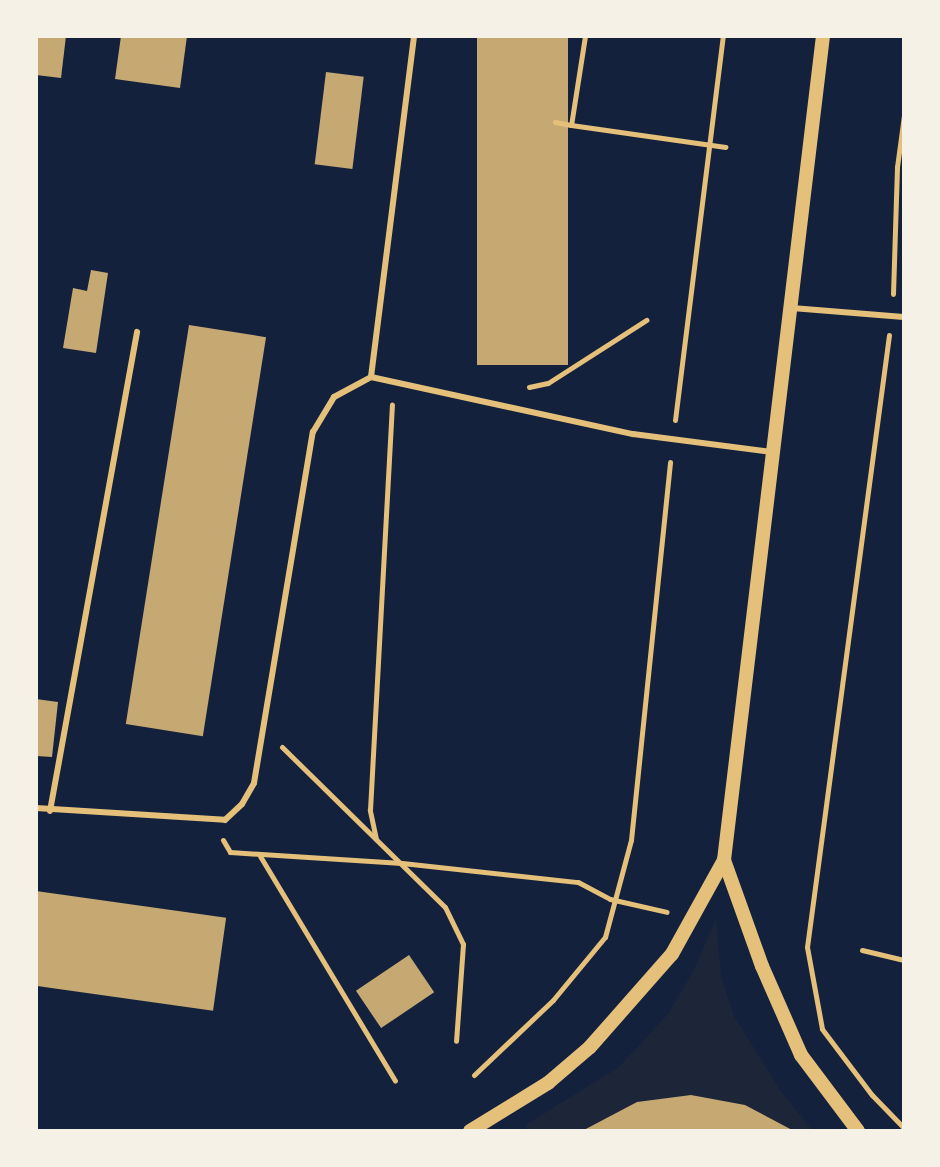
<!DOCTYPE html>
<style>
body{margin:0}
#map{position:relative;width:940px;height:1167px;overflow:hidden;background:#14213d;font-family:Helvetica,sans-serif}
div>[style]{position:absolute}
.green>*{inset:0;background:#1d2539}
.building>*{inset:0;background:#c6a872;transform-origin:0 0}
.path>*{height:5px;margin:-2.5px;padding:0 2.5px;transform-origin:2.5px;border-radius:2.5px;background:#e5c07b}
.service>*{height:6px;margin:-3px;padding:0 3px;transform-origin:3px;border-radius:3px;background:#e5c07b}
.tertiary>*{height:14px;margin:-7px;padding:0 7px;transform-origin:7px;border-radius:7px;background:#e5c07b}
span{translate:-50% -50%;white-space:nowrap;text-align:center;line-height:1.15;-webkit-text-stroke:8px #f6f1e7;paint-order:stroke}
.frame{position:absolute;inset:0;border:38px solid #f6f1e7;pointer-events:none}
</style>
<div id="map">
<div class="green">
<i style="clip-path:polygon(716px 919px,721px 976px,734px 1016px,782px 1093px,813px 1131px,794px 1131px,745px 1105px,691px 1095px,637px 1102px,582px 1131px,525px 1131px,527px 1124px,619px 1067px,668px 1014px,694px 970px)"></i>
</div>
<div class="building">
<i style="clip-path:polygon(36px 36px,66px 36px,61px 78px,36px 75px)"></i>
<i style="clip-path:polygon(121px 36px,187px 36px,180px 88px,115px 79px)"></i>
<i style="left:477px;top:36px;width:91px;height:329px"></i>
<i style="left:326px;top:72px;width:38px;height:93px;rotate:7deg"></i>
<i style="clip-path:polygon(91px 270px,108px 273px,96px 353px,63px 348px,73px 288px,87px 291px)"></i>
<i style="left:189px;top:325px;width:78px;height:404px;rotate:9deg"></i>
<i style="clip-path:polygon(36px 699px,58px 702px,52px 757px,36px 756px)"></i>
<i style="left:36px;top:891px;width:192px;height:94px;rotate:8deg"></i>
<i style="left:409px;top:955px;width:45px;height:64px;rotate:56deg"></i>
<i style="clip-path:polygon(691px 1095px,745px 1105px,794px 1131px,582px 1131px,637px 1102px)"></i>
</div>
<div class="path">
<i style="left:585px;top:36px;width:90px;rotate:98.9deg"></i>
<i style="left:571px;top:125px;width:156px;rotate:8.1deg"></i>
<i style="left:555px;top:122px;width:16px;rotate:11deg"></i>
<i style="left:893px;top:294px;width:127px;rotate:-88.2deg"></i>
<i style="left:897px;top:167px;width:52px;rotate:-82.3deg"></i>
<i style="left:889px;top:335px;width:617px;rotate:97.63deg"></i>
<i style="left:807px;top:947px;width:83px;rotate:79.6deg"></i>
<i style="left:822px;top:1029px;width:83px;rotate:52.9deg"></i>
<i style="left:872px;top:1095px;width:46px;rotate:45.9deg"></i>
<i style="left:529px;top:387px;width:19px;rotate:-12deg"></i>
<i style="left:548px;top:383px;width:117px;rotate:-32.7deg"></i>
<i style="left:675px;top:420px;width:387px;rotate:-82.9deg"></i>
<i style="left:282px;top:747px;width:228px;rotate:44.5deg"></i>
<i style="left:445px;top:907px;width:41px;rotate:64.1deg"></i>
<i style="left:463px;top:944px;width:97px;rotate:94.1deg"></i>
<i style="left:376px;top:839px;width:30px;rotate:-102deg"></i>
<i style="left:370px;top:810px;width:406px;rotate:-86.9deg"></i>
<i style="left:223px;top:840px;width:14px;rotate:60deg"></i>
<i style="left:230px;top:852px;width:172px;rotate:3.7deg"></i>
<i style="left:402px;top:863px;width:177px;rotate:6.2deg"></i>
<i style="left:578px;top:882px;width:36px;rotate:28deg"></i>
<i style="left:610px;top:899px;width:58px;rotate:12.8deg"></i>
<i style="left:260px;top:856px;width:262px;rotate:59deg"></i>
<i style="left:862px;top:950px;width:43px;rotate:13.4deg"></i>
<i style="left:474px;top:1075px;width:109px;rotate:-43.5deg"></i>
<i style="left:553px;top:1000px;width:82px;rotate:-50.5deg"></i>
<i style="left:605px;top:937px;width:100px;rotate:-75deg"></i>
<i style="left:631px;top:840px;width:380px;rotate:-84.1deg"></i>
</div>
<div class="service">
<i style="left:792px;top:308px;width:112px;rotate:4.6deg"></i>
<i style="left:371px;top:377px;width:344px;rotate:-82.8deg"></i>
<i style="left:36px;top:808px;width:189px;rotate:3.6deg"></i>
<i style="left:225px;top:820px;width:23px;rotate:-43deg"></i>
<i style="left:242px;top:804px;width:24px;rotate:-60deg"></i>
<i style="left:254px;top:783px;width:356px;rotate:-80.5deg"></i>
<i style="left:313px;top:432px;width:41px;rotate:-59deg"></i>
<i style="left:334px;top:397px;width:42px;rotate:-28.4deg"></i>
<i style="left:371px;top:377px;width:268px;rotate:12.3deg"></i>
<i style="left:633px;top:434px;width:140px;rotate:7.4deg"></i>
<i style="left:50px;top:811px;width:487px;rotate:-79.7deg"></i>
</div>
<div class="tertiary">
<i style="left:724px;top:860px;width:113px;rotate:70.3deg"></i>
<i style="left:762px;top:966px;width:97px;rotate:66.3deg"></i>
<i style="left:801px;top:1055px;width:95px;rotate:53.1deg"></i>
<i style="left:470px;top:1131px;width:92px;rotate:-31.6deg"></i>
<i style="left:548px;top:1083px;width:55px;rotate:-40.6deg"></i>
<i style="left:590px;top:1047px;width:124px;rotate:-48.6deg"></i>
<i style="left:672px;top:954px;width:107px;rotate:-61deg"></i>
<i style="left:724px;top:860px;width:830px;rotate:-83.15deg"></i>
</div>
<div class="frame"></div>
</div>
